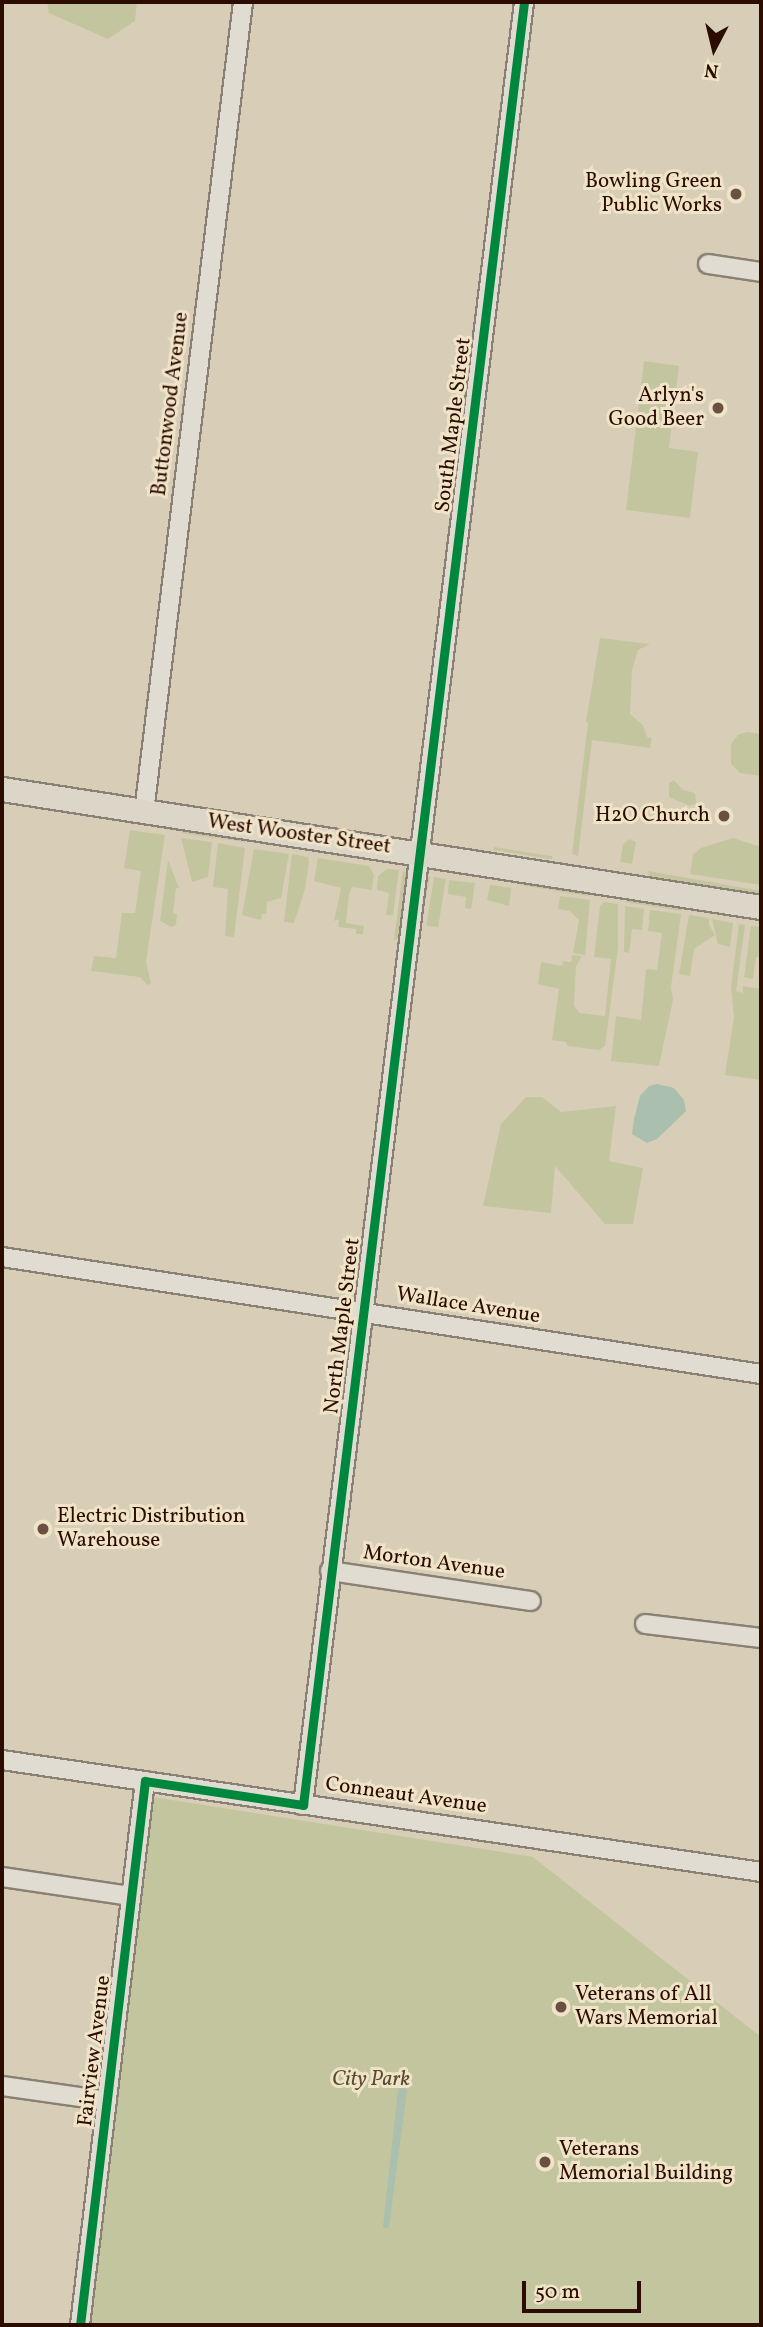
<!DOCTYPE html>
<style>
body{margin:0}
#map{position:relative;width:763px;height:2327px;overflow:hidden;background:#d8ceb8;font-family:Vollkorn,serif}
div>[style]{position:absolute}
.green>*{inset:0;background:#c3c59f;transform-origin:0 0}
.water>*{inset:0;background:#aabfad}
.roads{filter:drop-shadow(2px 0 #8a8073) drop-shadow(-2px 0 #8a8073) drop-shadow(0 2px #8a8073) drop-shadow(0 -2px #8a8073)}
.minor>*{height:18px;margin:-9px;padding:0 9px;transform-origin:9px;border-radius:9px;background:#e0dcd1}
.major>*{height:23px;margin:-11.5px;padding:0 11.5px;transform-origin:11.5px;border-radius:11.5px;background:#dbd6c8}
.cycleway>*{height:9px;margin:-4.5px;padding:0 4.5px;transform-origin:4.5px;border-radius:4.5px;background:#00873e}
.dots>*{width:19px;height:19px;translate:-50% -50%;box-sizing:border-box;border:4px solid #efe3c8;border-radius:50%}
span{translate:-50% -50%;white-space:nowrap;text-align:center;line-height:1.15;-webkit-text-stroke:6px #efe3c8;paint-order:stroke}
.poi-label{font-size:21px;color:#2d0c00}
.right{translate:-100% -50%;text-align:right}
.left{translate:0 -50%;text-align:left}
.street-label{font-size:21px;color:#2d0c00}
.park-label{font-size:21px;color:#5b4a31;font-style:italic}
.frame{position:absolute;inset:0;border:4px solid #2d0c00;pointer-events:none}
.north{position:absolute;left:679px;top:14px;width:70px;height:70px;-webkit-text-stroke:5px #efe3c8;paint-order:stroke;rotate:187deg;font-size:19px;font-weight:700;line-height:28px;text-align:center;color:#2d0c00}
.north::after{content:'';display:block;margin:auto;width:24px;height:32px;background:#2d0c00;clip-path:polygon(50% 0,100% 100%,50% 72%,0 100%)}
.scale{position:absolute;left:522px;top:2281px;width:119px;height:32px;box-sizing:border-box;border:4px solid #2d0c00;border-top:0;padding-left:9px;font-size:21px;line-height:24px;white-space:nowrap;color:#2d0c00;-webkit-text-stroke:5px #efe3c8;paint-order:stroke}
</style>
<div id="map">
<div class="green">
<i style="clip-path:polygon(47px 2px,137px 2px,135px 21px,108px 39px,49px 13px)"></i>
<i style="clip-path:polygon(644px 361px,679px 366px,669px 448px,698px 452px,690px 518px,626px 510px)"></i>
<i style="clip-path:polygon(600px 638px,650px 644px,638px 650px,632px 671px,630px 714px,643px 725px,647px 737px,652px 738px,650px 748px,592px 740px,578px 856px,572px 854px,588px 723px,586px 721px)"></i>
<i style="clip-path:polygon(748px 732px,761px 734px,761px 776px,740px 773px,731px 764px,731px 744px,739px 734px)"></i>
<i style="clip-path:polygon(674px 780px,683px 790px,695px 793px,696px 803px,690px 806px,669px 797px,669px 783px)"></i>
<i style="clip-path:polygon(184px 829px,244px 839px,245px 842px,181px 833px)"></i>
<i style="clip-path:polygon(130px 830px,165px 835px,146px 962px,151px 983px,147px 985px,140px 977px,91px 971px,94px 956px,116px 958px,122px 913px,135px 913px,141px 871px,124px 868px)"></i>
<i style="clip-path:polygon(181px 838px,212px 842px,208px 877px,192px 882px)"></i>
<i style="clip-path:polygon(733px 838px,761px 847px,761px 885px,690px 874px,693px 855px,701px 848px)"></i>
<i style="clip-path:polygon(629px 839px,636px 842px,632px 864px,620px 862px,623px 844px)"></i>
<i style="clip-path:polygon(218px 843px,245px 848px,234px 937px,225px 936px,228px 889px,213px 887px)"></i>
<i style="left:494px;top:847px;width:59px;height:3px;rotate:9deg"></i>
<i style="clip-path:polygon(254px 849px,289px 854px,281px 898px,267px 902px,266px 914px,262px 914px,261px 920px,242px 915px)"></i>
<i style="clip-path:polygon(292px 854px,308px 857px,309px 862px,305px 889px,294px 923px,284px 922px)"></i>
<i style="clip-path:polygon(318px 858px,369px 866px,374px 875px,372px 890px,352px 887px,349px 894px,346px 923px,364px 926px,363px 934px,356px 934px,356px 929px,338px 927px,339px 919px,334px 921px,341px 888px,314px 881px)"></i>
<i style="clip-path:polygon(168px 860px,179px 888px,176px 888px,173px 913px,177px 914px,176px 925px,171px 927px,160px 921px)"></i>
<i style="clip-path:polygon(387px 869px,399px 870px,393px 915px,386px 915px,389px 893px,377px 890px,378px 876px)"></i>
<i style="clip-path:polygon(403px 871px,407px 873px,399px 937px,394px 940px)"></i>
<i style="clip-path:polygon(648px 871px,761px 891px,761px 894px,649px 876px)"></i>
<i style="left:425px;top:876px;width:5px;height:76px;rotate:11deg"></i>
<i style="left:434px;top:877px;width:12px;height:49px;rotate:9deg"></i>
<i style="clip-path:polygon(449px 880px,475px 883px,471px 909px,465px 908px,466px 897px,448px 894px)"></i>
<i style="clip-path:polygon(522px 882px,587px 892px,588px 896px,520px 885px)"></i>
<i style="clip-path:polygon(490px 885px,511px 888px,509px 906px,487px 900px)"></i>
<i style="clip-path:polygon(560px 896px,590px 900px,585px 955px,573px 953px,579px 920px,570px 911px,558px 909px)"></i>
<i style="clip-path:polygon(628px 898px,680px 905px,682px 911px,625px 902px)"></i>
<i style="clip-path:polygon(604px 902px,618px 904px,618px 948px,605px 1046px,599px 1050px,568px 1046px,566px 1042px,552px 1040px,559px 989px,538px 984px,541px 962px,562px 966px,563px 961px,571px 962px,572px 955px,582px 956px,576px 966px,574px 1006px,580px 1013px,605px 1016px,611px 959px,594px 957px,600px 906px)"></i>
<i style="clip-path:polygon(625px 906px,644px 909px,642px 930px,632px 929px,629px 953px,624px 952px)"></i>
<i style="clip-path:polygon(650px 910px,681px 914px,671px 987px,673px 1000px,659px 1066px,611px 1061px,616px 1016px,641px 1020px,646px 969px,657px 970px,662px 933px,648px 931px)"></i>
<i style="clip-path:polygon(689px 915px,709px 918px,709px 925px,715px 935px,694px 949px,690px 976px,679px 974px)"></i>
<i style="clip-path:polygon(712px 919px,733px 923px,730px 947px,718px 944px)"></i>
<i style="clip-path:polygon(739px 924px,745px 925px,736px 991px,743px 993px,743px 986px,761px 989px,761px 1080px,725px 1075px,734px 1017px,731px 987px)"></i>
<i style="clip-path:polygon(751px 926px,761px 927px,761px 953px,760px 957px,756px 957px,753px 979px,744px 977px)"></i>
<i style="clip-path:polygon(526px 1097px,542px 1097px,561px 1112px,616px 1106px,609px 1161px,643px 1168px,633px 1224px,605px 1224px,555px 1166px,551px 1213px,483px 1206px,501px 1124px)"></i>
<i style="clip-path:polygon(153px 1797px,533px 1857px,761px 2037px,761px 2325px,91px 2325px)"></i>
</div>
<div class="water">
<i style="clip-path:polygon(657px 1084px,674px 1088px,684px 1100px,686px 1111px,657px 1139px,647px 1143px,632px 1134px,634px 1119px,640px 1096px,649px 1086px)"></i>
<i style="clip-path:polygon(401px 2087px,407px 2090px,389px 2227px,386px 2229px,383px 2227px,398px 2090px)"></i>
</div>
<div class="roads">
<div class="minor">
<i style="left:708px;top:264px;width:54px;rotate:8.6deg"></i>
<i style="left:144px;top:812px;width:816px;rotate:-83.03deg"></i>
<i style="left:2px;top:1257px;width:768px;rotate:8.76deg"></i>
<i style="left:330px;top:1571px;width:203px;rotate:8.5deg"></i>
<i style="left:645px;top:1624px;width:117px;rotate:6.9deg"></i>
<i style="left:2px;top:1760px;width:767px;rotate:8.39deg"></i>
<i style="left:303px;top:1805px;width:1816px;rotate:-83.01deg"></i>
<i style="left:2px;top:1877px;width:130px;rotate:8.4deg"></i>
<i style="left:2px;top:2086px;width:106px;rotate:8.1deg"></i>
<i style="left:80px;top:2325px;width:548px;rotate:-83.19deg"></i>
</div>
<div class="major">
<i style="left:2px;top:789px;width:768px;rotate:8.84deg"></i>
</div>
</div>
<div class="cycleway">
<i style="left:80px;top:2325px;width:548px;rotate:-83.19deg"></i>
<i style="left:145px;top:1781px;width:160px;rotate:8.6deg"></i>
<i style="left:303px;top:1805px;width:1816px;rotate:-83.01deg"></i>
</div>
<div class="dots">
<i style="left:736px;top:194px;background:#695040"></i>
<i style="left:718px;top:408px;background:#695040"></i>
<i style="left:724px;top:816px;background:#695040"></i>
<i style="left:43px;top:1529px;background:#695040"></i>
<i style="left:561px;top:2007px;background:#695040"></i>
<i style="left:545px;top:2162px;background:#695040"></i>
</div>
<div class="poi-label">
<span class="right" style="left:722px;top:194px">Bowling Green<br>Public Works</span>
<span class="right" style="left:704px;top:408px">Arlyn's<br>Good Beer</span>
<span class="right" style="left:710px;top:816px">H2O Church</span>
<span class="left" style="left:57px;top:1529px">Electric Distribution<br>Warehouse</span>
<span class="left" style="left:575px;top:2007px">Veterans of All<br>Wars Memorial</span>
<span class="left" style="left:559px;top:2162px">Veterans<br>Memorial Building</span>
</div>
<div class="street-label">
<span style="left:171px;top:404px;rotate:-83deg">Buttonwood Avenue</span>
<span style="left:454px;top:425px;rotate:-83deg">South Maple Street</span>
<span style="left:299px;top:835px;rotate:8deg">West Wooster Street</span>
<span style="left:468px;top:1306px;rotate:9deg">Wallace Avenue</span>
<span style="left:343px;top:1326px;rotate:-83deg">North Maple Street</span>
<span style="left:434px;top:1563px;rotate:8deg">Morton Avenue</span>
<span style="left:406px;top:1796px;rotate:8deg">Conneaut Avenue</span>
<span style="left:95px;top:2051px;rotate:-83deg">Fairview Avenue</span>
</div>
<div class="park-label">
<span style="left:371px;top:2080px">City Park</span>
</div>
<div class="frame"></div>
<div class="north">N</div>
<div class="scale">50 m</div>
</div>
